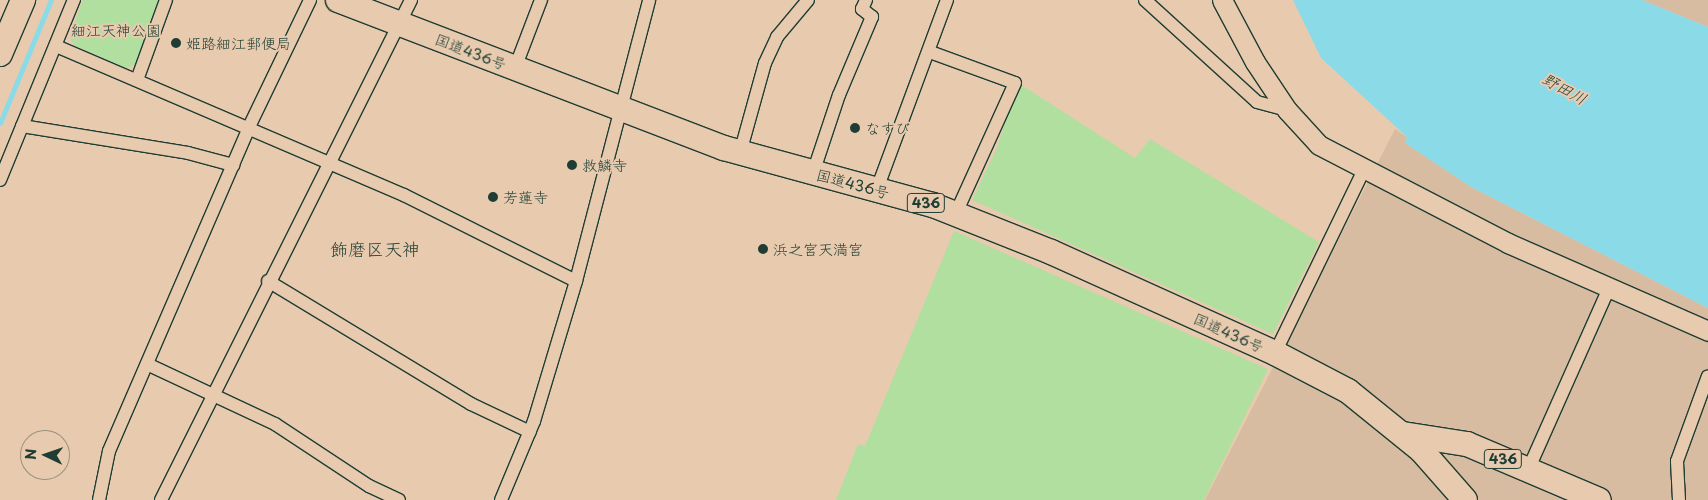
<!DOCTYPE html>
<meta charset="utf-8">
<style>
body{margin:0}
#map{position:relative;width:1708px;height:500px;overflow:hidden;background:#e8cbaf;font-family:"Playpen Sans","Klee One",sans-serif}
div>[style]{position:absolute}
.built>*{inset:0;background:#d7bca2}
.green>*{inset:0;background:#b0df9f}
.water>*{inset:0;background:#8bdae8}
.stream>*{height:5px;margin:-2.5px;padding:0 2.5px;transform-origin:2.5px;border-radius:2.5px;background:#8bdae8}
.roads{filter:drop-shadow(1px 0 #1f3d34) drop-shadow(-1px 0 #1f3d34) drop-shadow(0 1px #1f3d34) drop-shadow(0 -1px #1f3d34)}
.street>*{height:12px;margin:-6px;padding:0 6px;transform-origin:6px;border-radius:6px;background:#e8cbaf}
.secondary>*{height:19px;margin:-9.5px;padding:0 9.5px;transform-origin:9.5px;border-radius:9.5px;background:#e8cbaf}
.highway>*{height:24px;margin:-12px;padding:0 12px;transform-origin:12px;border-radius:12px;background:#e8cbaf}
.dots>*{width:14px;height:14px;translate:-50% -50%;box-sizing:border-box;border:2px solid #e8cbaf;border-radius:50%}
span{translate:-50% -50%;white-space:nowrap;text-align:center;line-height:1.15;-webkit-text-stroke:4px #e8cbaf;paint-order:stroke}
.shield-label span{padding:1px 4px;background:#e8cbaf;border:1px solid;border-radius:4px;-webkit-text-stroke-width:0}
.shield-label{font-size:14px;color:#1f3d34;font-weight:700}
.park-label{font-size:15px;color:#264539}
.poi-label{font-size:15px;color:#1f3d34}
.left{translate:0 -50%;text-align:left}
.street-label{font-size:15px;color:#1f3d34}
.water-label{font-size:16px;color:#24453d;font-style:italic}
.quarter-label{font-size:18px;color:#1f3d34}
.north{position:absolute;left:20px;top:430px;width:50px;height:50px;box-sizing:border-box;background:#e8cbaf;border:1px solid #98927e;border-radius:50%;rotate:273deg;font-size:14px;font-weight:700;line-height:20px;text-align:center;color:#1f3d34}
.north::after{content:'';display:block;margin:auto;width:18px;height:22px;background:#1f3d34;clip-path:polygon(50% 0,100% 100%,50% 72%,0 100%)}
</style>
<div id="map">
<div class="built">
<i style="clip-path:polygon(1642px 0,1708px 0,1708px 27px)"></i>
<i style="clip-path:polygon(1395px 129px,1407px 137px,1405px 143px,1471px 187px,1708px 308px,1708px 500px,1205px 500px)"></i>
</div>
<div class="green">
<i style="clip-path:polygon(83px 0,161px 0,135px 65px,125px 68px,74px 45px,69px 36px)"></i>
<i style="clip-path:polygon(1023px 86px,1135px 158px,1150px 139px,1319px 242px,1273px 334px,972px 200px,996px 150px,1016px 90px)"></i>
<i style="clip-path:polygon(954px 231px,1268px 369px,1204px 500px,836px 500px,858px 444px,865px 446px)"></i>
</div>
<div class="water">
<i style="clip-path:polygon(1293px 0,1642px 0,1708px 27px,1708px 308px,1471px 187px,1405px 143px,1407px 137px,1321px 58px)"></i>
</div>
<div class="stream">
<i style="left:0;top:123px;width:133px;rotate:-67.5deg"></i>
</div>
<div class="roads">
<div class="street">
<i style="left:1145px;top:0;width:151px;rotate:42.3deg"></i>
<i style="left:1257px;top:102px;width:31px;rotate:15deg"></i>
<i style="left:56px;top:46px;width:379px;rotate:23.2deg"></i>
<i style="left:404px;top:195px;width:192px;rotate:26.6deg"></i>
<i style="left:930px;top:52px;width:90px;rotate:20deg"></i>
<i style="left:1015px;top:83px;width:143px;rotate:114.4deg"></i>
<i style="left:515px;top:68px;width:73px;rotate:-69.1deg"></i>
<i style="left:137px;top:80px;width:85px;rotate:-70.1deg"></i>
<i style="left:22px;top:126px;width:168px;rotate:9.2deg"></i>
<i style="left:188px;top:153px;width:47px;rotate:14.9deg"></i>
<i style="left:740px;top:153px;width:93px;rotate:-74.5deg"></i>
<i style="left:765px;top:63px;width:29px;rotate:-65deg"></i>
<i style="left:777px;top:37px;width:48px;rotate:-50deg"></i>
<i style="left:813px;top:173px;width:82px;rotate:-71.6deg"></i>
<i style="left:839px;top:95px;width:85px;rotate:-67.1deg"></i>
<i style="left:872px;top:17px;width:13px;rotate:-141deg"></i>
<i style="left:862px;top:9px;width:10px;rotate:-66deg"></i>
<i style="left:0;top:180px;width:195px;rotate:-67.7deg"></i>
<i style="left:877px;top:189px;width:202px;rotate:-69.7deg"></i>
<i style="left:268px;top:281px;width:237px;rotate:31.2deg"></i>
<i style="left:471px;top:404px;width:65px;rotate:25.4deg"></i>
<i style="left:1275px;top:353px;width:201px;rotate:-64.1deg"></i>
<i style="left:147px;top:364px;width:141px;rotate:25.1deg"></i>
<i style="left:275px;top:424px;width:113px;rotate:33.4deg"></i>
<i style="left:369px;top:486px;width:33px;rotate:25deg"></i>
<i style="left:1528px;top:470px;width:201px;rotate:-66deg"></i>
<i style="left:99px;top:500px;width:50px;rotate:-78.5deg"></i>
<i style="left:109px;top:451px;width:353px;rotate:-66.6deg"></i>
<i style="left:249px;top:127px;width:141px;rotate:-64.3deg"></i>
<i style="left:161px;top:500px;width:559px;rotate:-63.43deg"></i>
<i style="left:501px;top:500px;width:86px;rotate:-67.3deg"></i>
<i style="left:534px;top:421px;width:146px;rotate:-73.3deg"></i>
<i style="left:576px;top:281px;width:290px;rotate:-75.4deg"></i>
<i style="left:1679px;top:500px;width:39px;rotate:-93deg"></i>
<i style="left:1677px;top:461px;width:90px;rotate:-70deg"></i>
</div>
<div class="secondary">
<i style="left:1222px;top:0;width:70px;rotate:62deg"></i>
<i style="left:1255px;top:62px;width:58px;rotate:56.3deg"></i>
<i style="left:1287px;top:110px;width:47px;rotate:47.6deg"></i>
<i style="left:1319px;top:145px;width:213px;rotate:27.4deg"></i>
<i style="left:1508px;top:243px;width:219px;rotate:23.7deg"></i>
</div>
<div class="highway">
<i style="left:338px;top:0;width:413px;rotate:21deg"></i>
<i style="left:724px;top:148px;width:217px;rotate:15.3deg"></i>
<i style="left:933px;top:205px;width:127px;rotate:21.7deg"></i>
<i style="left:1051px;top:252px;width:246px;rotate:24.3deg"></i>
<i style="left:1275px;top:353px;width:82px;rotate:27.5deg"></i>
<i style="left:1348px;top:391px;width:95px;rotate:39deg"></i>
<i style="left:1422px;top:451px;width:65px;rotate:48.7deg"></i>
<i style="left:0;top:54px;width:59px;rotate:-66.9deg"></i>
<i style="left:1403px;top:434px;width:65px;rotate:8.9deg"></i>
<i style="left:1467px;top:444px;width:143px;rotate:23deg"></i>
</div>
</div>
<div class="dots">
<i style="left:176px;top:43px;background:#1f3d34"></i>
<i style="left:855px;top:128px;background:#1f3d34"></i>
<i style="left:572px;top:165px;background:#1f3d34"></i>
<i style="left:493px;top:197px;background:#1f3d34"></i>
<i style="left:763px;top:249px;background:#1f3d34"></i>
</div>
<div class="shield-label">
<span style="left:926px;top:203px">436</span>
<span style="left:1503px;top:459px">436</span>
</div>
<div class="park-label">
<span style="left:116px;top:30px">細江天神公園</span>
</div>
<div class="poi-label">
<span class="left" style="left:186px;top:43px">姫路細江郵便局</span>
<span class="left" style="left:865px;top:128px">なすび</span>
<span class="left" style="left:582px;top:165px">救鱗寺</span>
<span class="left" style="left:503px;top:197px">芳蓮寺</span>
<span class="left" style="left:773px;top:249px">浜之宮天満宮</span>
</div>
<div class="street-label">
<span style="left:471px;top:51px;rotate:21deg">国道436号</span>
<span style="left:853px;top:183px;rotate:15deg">国道436号</span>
<span style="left:1229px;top:332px;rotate:24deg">国道436号</span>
</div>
<div class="water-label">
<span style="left:1565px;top:88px;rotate:29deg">野田川</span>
</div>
<div class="quarter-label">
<span style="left:375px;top:249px">飾磨区天神</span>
</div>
<div class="north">N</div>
</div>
